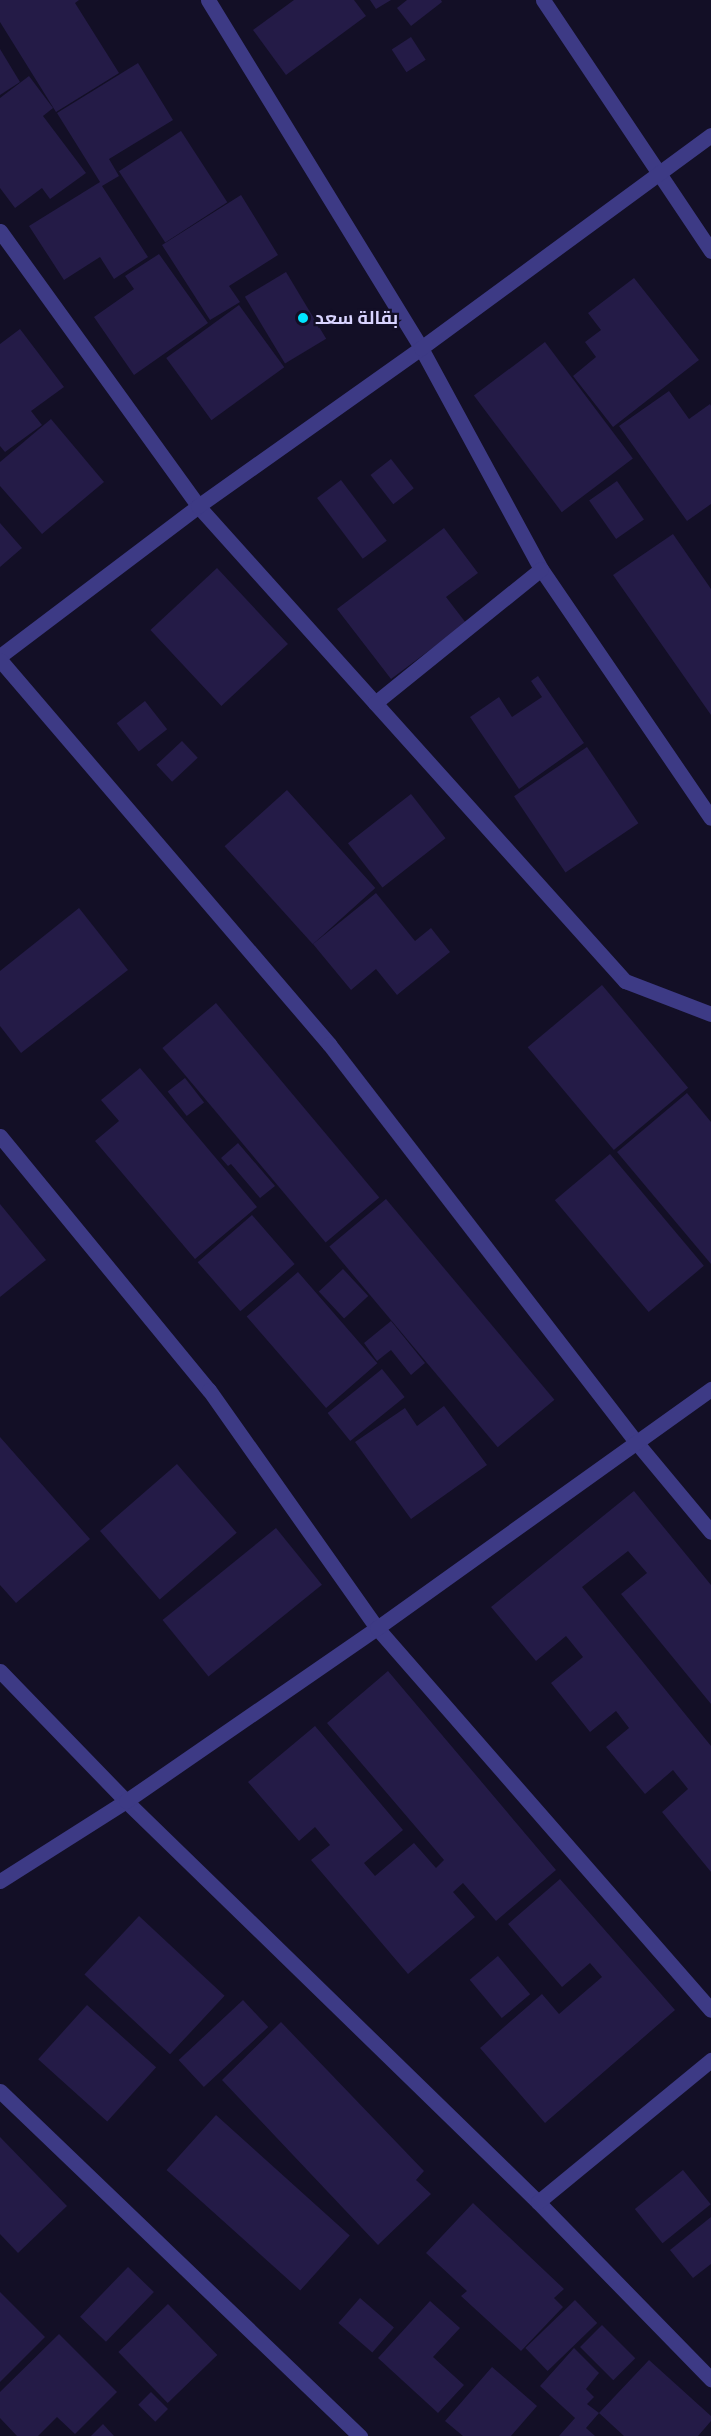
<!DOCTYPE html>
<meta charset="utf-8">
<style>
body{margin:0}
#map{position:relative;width:711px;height:2436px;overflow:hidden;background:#130f26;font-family:Figtree,Cairo,sans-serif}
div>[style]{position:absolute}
.building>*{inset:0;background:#241b47;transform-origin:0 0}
.street>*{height:15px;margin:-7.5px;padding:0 7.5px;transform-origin:7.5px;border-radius:7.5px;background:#3d3a85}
.dots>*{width:16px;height:16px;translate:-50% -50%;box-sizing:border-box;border:3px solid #130f26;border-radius:50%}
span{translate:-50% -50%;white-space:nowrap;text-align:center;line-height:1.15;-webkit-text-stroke:4.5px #130f26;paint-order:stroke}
.poi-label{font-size:18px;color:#d9d4ff;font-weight:700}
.left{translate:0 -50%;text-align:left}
</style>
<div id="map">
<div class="building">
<i style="clip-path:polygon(0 0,79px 0,75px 3px,119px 73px,56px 112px,0 22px)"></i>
<i style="clip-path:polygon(294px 0,354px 0,366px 16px,286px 75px,253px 30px)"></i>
<i style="clip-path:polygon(370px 0,391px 0,376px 9px)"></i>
<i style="clip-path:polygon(407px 0,441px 0,442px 2px,411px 26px,397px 8px)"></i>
<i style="left:411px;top:37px;width:27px;height:23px;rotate:57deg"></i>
<i style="clip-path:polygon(0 49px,20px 82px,0 95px)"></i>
<i style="clip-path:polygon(138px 63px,173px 120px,109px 159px,119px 176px,102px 186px,148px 257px,114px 279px,100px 257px,64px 280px,29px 226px,100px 182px,57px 113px)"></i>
<i style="clip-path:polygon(29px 76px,53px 108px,43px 116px,86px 173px,50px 199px,42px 188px,15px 208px,0 188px,0 98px)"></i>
<i style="left:181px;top:131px;width:85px;height:74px;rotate:57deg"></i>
<i style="clip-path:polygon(241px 195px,278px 255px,229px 286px,240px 302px,210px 320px,162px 245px)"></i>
<i style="clip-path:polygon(159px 254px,208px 323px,134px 375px,94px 317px,134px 289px,125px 276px)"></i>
<i style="left:286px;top:272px;width:78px;height:48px;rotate:59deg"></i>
<i style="clip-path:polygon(634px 278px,699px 360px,613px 427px,573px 376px,596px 357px,585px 342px,601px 330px,588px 313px)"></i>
<i style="left:239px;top:305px;width:77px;height:90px;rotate:54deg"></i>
<i style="clip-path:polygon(20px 329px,64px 387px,31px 411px,42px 425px,5px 452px,0 446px,0 344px)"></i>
<i style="left:545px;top:342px;width:146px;height:89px;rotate:53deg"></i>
<i style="clip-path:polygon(669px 391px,689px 419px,710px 404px,711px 406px,711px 504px,687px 521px,619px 426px)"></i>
<i style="clip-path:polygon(51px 419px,104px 482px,42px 534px,0 486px,0 462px)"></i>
<i style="left:391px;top:459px;width:37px;height:26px;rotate:52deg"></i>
<i style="left:341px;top:480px;width:76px;height:30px;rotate:53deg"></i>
<i style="left:617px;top:481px;width:47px;height:34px;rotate:55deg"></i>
<i style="clip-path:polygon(0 523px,22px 548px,0 567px)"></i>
<i style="clip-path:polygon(444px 528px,478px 573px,446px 597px,466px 623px,391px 679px,337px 609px)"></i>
<i style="clip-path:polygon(673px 534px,711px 589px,711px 715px,613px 575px)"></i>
<i style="left:217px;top:568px;width:104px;height:91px;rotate:47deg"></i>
<i style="clip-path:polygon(538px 676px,584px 743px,519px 789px,470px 717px,499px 697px,512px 717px,542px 697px,531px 681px)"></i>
<i style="left:145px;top:701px;width:36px;height:36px;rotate:52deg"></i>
<i style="left:182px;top:741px;width:23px;height:35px;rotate:47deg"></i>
<i style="left:587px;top:747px;width:92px;height:88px;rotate:56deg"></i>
<i style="left:287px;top:790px;width:132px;height:84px;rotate:48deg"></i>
<i style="left:411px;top:794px;width:56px;height:80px;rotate:52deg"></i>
<i style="clip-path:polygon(376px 893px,415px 941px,431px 928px,450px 952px,397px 995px,376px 969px,351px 990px,313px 944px)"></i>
<i style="clip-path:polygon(79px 908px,128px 970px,21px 1053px,0 1026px,0 971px)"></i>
<i style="left:602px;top:985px;width:134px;height:97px;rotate:50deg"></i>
<i style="left:216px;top:1003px;width:254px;height:70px;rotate:50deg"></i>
<i style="clip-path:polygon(140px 1068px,257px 1207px,195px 1259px,95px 1141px,119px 1121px,101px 1100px)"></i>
<i style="left:185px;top:1078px;width:31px;height:22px;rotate:52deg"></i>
<i style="clip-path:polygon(687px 1093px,711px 1122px,711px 1264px,617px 1152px)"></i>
<i style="clip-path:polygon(238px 1143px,275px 1186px,260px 1198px,231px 1164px,228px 1166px,221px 1158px)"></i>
<i style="left:610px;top:1154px;width:146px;height:72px;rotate:50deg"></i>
<i style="left:386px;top:1199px;width:262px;height:74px;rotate:50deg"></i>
<i style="clip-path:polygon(0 1204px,46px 1260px,0 1297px)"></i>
<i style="left:252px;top:1215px;width:65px;height:72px;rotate:49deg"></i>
<i style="left:343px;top:1269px;width:37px;height:33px;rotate:47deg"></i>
<i style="left:298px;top:1272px;width:121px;height:68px;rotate:49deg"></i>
<i style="clip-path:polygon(391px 1321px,425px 1363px,411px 1375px,391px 1350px,377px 1361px,364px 1343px)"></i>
<i style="left:382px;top:1369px;width:36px;height:70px;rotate:51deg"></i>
<i style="clip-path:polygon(444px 1406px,487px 1465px,411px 1519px,355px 1442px,405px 1408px,417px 1426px)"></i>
<i style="clip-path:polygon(0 1437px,90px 1539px,16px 1603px,0 1585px)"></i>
<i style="left:177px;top:1464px;width:91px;height:102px;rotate:49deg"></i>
<i style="clip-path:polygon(634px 1491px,711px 1585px,711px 1704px,621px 1594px,647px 1573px,628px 1551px,582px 1587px,711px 1746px,711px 1872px,662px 1812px,688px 1789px,673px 1770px,645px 1794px,606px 1747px,629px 1728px,616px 1711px,590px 1732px,551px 1683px,583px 1657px,566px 1636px,536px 1661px,491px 1607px)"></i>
<i style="left:276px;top:1528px;width:73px;height:146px;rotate:51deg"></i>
<i style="clip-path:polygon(388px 1671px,556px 1870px,496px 1921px,463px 1883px,453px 1892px,475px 1917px,408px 1974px,311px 1860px,330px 1845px,315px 1827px,299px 1841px,248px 1782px,315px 1726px,403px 1830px,364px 1863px,375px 1876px,414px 1843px,436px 1868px,444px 1860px,327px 1723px)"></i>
<i style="clip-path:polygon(560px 1879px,675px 2010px,545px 2123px,480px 2048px,542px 1994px,559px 2014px,602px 1977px,590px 1963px,562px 1987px,508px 1924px)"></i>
<i style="left:139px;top:1916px;width:117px;height:80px;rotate:43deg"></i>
<i style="left:498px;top:1956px;width:50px;height:37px;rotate:50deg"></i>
<i style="left:243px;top:2000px;width:37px;height:88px;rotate:47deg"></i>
<i style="left:87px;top:2005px;width:93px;height:73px;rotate:42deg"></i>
<i style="clip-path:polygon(281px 2022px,424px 2171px,416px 2180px,431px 2194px,378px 2245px,222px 2080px)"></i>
<i style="left:216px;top:2115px;width:180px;height:74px;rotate:42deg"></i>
<i style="clip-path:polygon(0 2137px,67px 2206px,18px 2253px,0 2234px)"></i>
<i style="left:683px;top:2170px;width:44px;height:62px;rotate:51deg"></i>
<i style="clip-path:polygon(473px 2203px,564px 2289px,554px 2298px,563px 2307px,521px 2351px,461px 2296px,467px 2291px,426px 2253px)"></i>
<i style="clip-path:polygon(711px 2217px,711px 2264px,693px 2278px,670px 2250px)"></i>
<i style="left:128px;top:2267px;width:36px;height:69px;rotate:44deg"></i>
<i style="clip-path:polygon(0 2292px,45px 2337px,0 2382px)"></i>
<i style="left:360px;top:2298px;width:45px;height:33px;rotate:41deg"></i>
<i style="left:575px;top:2300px;width:32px;height:69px;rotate:46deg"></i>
<i style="clip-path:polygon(430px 2301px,460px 2328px,433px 2357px,464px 2385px,438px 2413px,378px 2358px)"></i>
<i style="left:168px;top:2304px;width:71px;height:69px;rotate:46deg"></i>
<i style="left:602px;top:2325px;width:47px;height:31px;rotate:45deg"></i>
<i style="clip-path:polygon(59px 2334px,117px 2392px,75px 2434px,57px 2417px,38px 2436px,17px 2436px,0 2418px,0 2392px)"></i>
<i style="clip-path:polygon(574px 2348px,599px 2373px,586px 2389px,594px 2397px,587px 2404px,599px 2413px,649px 2360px,711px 2416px,711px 2421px,698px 2436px,624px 2436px,599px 2413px,586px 2428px,595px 2436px,559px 2436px,575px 2418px,540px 2386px)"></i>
<i style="clip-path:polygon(492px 2367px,537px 2406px,511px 2436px,463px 2436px,445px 2421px)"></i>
<i style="left:151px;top:2392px;width:24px;height:18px;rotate:45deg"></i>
<i style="clip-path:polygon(103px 2424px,114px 2436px,91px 2436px)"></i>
</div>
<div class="street">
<i style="left:208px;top:0;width:408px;rotate:58.5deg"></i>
<i style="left:421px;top:348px;width:251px;rotate:61.5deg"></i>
<i style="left:541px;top:569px;width:301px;rotate:55.7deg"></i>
<i style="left:543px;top:0;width:302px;rotate:56.2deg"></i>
<i style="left:0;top:231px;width:339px;rotate:54.2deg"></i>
<i style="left:198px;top:506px;width:639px;rotate:48.05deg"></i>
<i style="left:625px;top:981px;width:92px;rotate:21deg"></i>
<i style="left:0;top:656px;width:248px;rotate:-37.1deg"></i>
<i style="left:198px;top:506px;width:273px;rotate:-35.3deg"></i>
<i style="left:421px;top:348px;width:360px;rotate:-36.3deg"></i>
<i style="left:0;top:660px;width:506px;rotate:49.41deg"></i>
<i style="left:329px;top:1044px;width:503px;rotate:52.35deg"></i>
<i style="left:636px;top:1442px;width:117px;rotate:50.2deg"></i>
<i style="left:375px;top:703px;width:213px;rotate:-38.9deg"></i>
<i style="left:0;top:1136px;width:329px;rotate:50.6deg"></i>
<i style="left:209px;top:1390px;width:291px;rotate:54.8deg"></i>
<i style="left:377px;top:1628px;width:507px;rotate:48.84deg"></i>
<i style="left:0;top:1671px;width:181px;rotate:45.9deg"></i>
<i style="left:126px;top:1801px;width:575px;rotate:44.22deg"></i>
<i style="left:538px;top:2202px;width:248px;rotate:45.7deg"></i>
<i style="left:0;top:1881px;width:149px;rotate:-32.4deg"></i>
<i style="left:126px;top:1801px;width:305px;rotate:-34.6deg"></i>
<i style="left:377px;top:1628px;width:411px;rotate:-35.6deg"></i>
<i style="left:0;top:2091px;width:499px;rotate:43.8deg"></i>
<i style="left:538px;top:2202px;width:224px;rotate:-39.4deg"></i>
</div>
<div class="dots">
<i style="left:303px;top:318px;background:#00e5ff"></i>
</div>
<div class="poi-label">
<span class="left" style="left:315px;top:318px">بقالة سعد</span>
</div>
</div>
